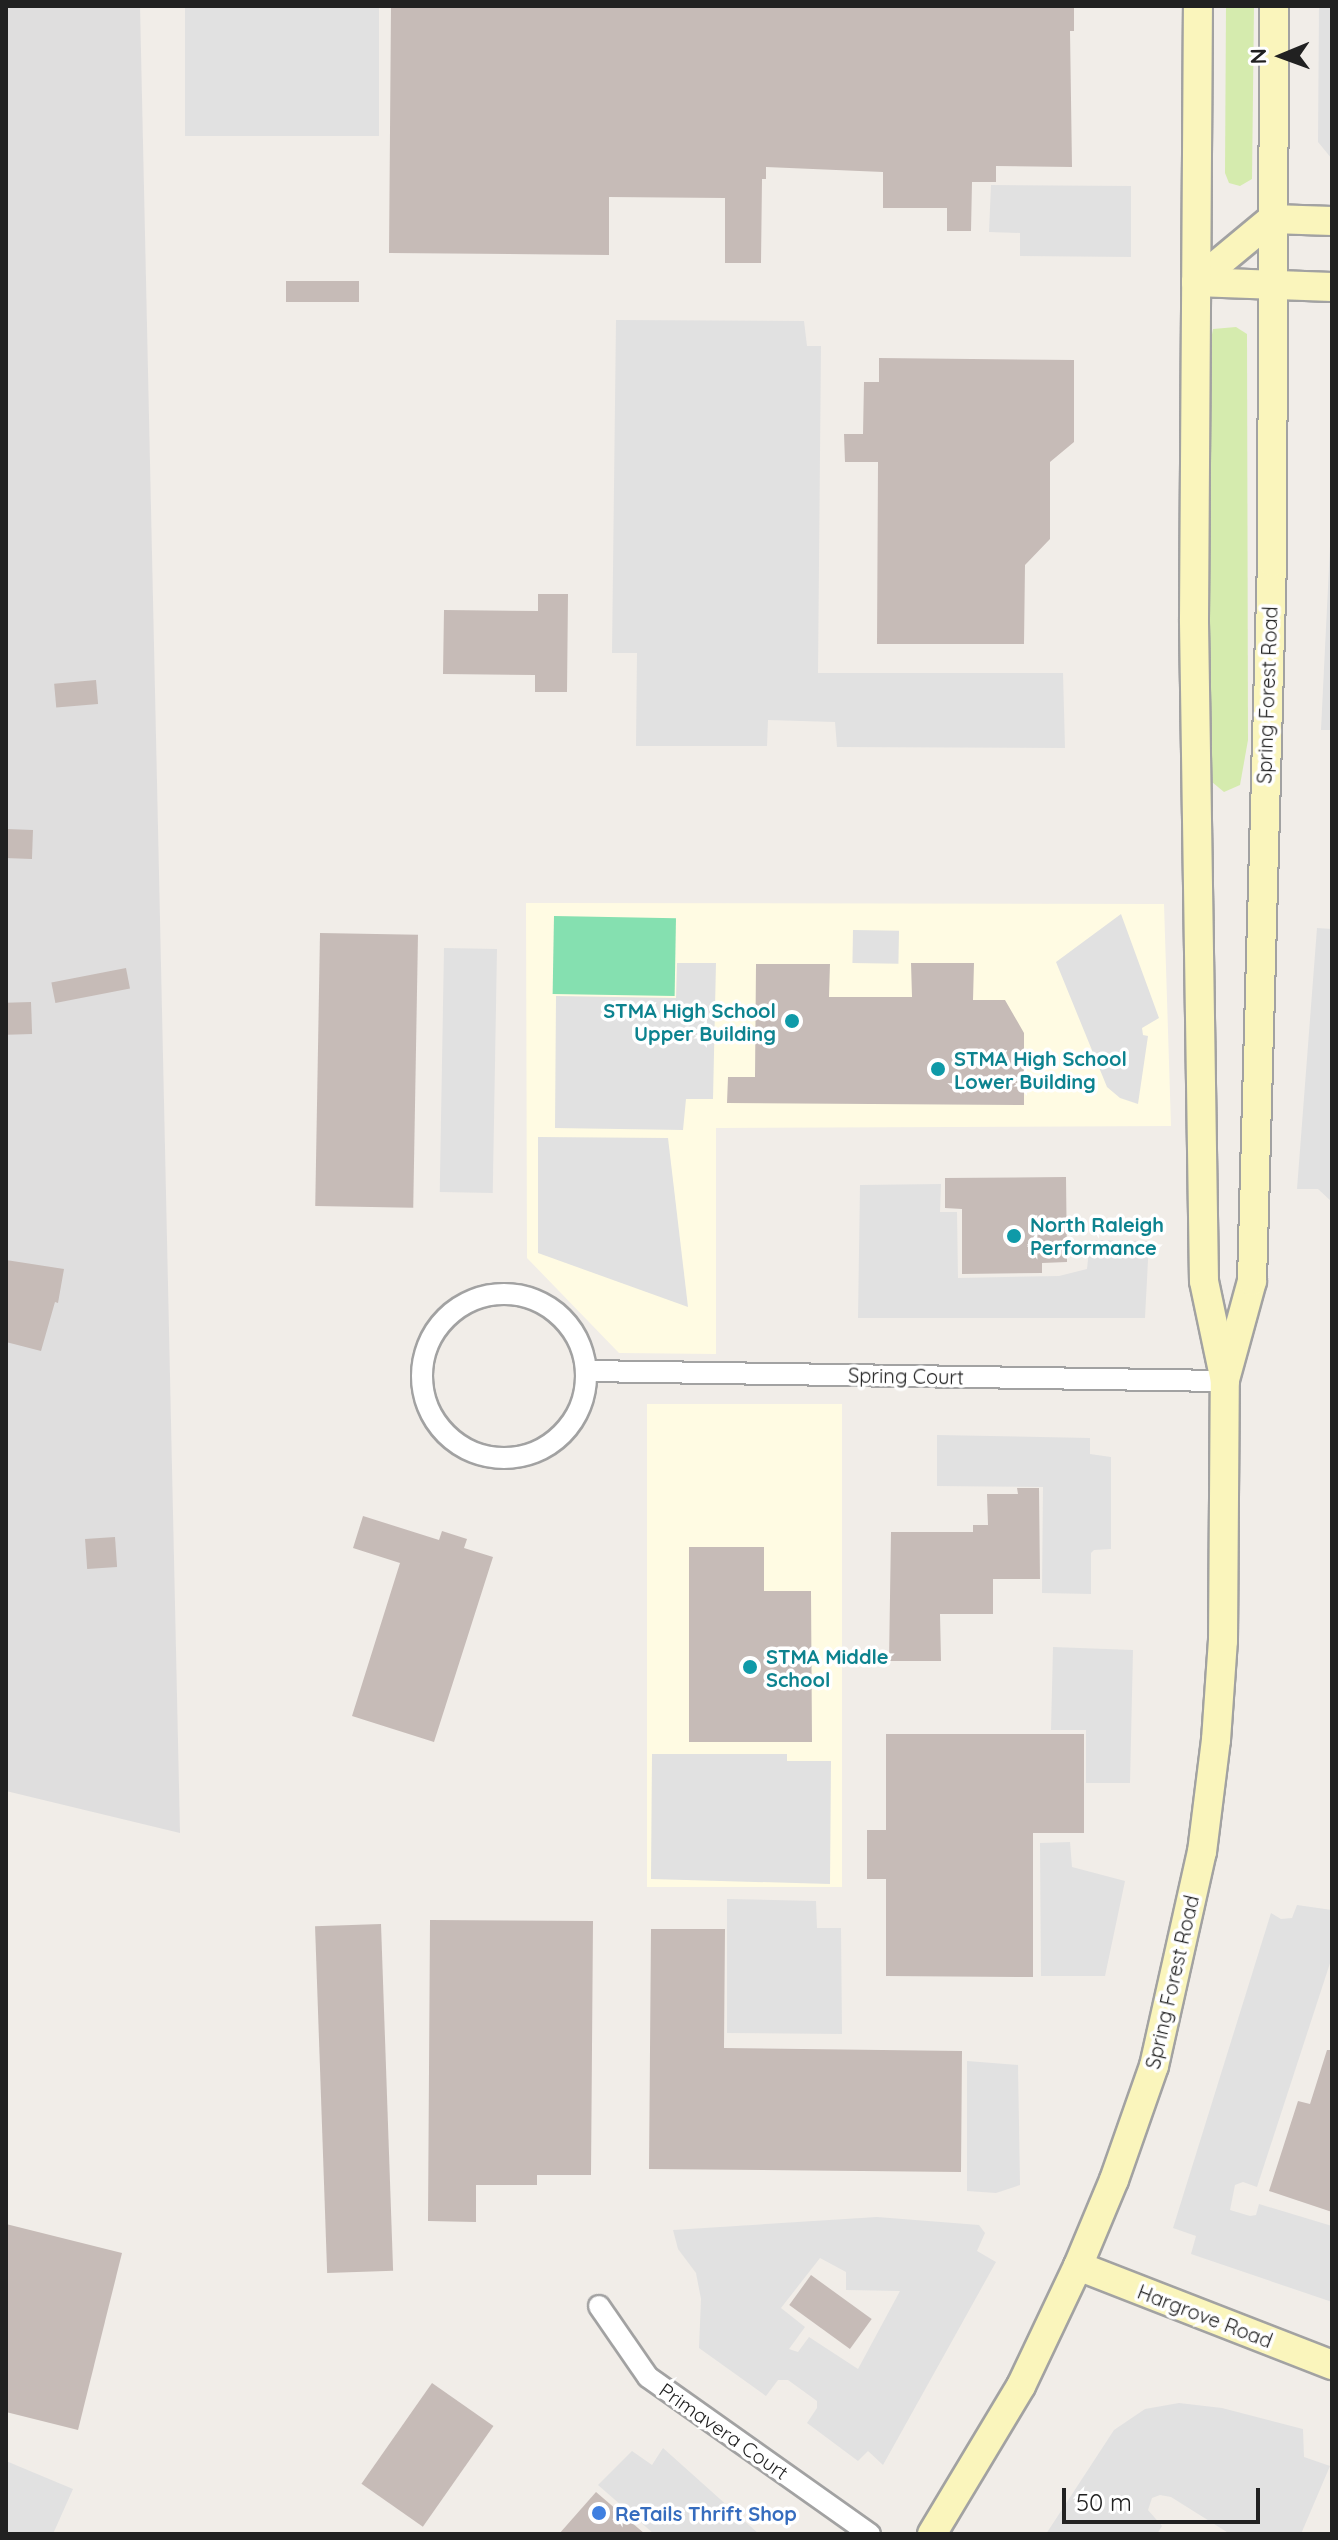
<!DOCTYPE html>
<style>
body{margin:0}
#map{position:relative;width:1338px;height:2540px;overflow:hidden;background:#f1ede8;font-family:Quicksand,sans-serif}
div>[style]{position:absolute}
.residential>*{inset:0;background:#dfdede}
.education>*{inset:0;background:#fffbe3;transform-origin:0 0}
.grass>*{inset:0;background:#d5ebae}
.pitch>*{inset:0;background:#85e0b0;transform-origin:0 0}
.parking>*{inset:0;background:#e1e1e1;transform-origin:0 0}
.building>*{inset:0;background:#c6bbb7;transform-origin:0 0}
.roads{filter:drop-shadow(2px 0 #a2a2a2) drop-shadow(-2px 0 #a2a2a2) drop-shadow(0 2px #a2a2a2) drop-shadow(0 -2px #a2a2a2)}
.street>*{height:20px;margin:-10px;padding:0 10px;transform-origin:10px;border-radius:10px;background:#fff}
.street>.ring{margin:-10px;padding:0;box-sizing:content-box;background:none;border:20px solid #fff;border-radius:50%}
.secondary>*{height:28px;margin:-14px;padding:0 14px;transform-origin:14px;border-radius:14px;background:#faf5bc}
.dots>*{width:22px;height:22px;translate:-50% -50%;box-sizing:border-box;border:4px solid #fff;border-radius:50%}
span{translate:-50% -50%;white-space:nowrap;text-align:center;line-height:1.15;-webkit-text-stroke:7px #fff;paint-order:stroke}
.street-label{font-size:20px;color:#212121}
.culture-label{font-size:20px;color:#0d838f;font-weight:700}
.right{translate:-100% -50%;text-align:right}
.left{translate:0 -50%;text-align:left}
.shop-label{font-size:20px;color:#366cbe;font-weight:700}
.frame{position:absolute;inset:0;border:8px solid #212121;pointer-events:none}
.north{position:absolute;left:1242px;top:16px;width:80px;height:80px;-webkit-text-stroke:6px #fff;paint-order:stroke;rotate:269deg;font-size:22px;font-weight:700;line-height:32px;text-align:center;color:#212121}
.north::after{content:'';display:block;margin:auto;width:28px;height:36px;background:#212121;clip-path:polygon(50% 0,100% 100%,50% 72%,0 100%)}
.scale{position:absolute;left:1062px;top:2488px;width:198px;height:36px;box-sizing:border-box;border:4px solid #212121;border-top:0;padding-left:10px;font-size:24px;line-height:28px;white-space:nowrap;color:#212121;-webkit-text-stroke:6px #fff;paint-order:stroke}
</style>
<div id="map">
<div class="residential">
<i style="clip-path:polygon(6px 6px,140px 6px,180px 1833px,6px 1791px)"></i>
</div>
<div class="education">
<i style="clip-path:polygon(526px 903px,1164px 904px,1171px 1126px,716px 1128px,716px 1354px,619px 1353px,527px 1258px)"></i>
<i style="left:647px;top:1404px;width:195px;height:483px"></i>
</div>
<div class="grass">
<i style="clip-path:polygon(1226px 6px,1254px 6px,1252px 179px,1240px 186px,1229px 183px,1225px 173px)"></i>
<i style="clip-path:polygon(1236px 327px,1247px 334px,1248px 740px,1240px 785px,1224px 792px,1212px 782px,1209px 717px,1207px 360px,1213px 329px)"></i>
</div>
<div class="pitch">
<i style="left:554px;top:916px;width:122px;height:78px;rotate:1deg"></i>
</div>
<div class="parking">
<i style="left:185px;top:6px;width:194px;height:130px"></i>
<i style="clip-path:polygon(1319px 6px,1332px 6px,1332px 159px,1318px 142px)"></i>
<i style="clip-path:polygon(991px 185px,1131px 186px,1131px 257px,1020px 256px,1020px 233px,989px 232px)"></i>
<i style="clip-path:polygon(616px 320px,804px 321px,807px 346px,821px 346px,818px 673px,1063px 673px,1065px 748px,837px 747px,835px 722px,768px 720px,767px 746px,636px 746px,637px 653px,612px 653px)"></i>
<i style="clip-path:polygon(1332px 506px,1332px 730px,1321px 730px)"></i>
<i style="clip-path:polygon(1121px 914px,1159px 1018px,1142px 1028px,1143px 1035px,1148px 1036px,1138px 1104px,1120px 1098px,1107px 1087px,1056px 962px)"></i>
<i style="clip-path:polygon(1317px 928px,1332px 929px,1332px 1202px,1318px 1189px,1297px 1189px)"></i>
<i style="left:853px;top:930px;width:46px;height:33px;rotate:1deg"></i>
<i style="left:444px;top:948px;width:53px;height:244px;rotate:1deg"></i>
<i style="clip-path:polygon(677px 963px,716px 963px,713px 1099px,686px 1099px,683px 1130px,555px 1128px,556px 996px,676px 998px)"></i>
<i style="clip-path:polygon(538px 1137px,668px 1138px,688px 1307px,538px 1253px)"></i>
<i style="clip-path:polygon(941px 1184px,940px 1212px,957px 1212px,958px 1278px,1059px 1276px,1087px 1269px,1090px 1240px,1149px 1241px,1145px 1318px,858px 1318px,860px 1185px)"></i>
<i style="clip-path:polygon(937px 1435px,1090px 1438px,1090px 1454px,1111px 1457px,1111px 1549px,1094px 1550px,1091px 1553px,1091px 1594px,1042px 1593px,1043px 1487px,937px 1486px)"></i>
<i style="clip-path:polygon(1053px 1647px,1133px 1650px,1130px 1783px,1086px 1783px,1086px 1730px,1051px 1730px)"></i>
<i style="clip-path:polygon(652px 1754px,787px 1754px,787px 1761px,831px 1761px,830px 1884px,651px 1879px)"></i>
<i style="clip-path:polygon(1070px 1842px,1072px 1867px,1125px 1881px,1105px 1976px,1041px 1976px,1040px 1843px)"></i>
<i style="clip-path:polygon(727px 1899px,816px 1901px,817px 1928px,841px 1928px,842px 2034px,727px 2033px)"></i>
<i style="clip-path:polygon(1297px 1905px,1332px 1910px,1332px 1957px,1257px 2187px,1243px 2182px,1235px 2185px,1230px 2210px,1250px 2216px,1256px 2215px,1259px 2204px,1332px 2226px,1332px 2302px,1191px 2254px,1196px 2236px,1173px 2228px,1271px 1913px,1281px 1919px,1292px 1918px)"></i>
<i style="clip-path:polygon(967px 2061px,1018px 2065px,1020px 2185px,996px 2193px,967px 2191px)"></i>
<i style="clip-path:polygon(evenodd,877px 2217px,979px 2225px,985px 2233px,977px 2251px,996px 2262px,883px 2465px,868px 2451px,858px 2461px,807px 2423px,817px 2408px,817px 2401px,788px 2380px,778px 2380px,766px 2396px,699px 2348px,701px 2299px,696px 2273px,678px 2249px,673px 2230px,877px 2217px,820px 2258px,846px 2272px,846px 2290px,900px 2291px,858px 2369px,809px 2337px,798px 2352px,789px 2349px,805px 2327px,781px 2308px,820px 2258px)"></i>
<i style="clip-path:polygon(1179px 2403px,1222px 2408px,1303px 2429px,1304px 2457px,1330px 2466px,1301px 2534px,1230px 2534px,1171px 2497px,1160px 2495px,1152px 2498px,1148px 2510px,1162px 2526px,1157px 2534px,1046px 2534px,1114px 2430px,1145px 2409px)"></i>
<i style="clip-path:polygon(663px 2448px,759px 2534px,654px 2534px,598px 2485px,632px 2451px,652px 2465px)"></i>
<i style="clip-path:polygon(6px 2461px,73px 2489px,53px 2534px,6px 2534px)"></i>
</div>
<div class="building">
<i style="clip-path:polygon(391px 6px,1074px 6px,1074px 31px,1070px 31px,1072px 167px,996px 166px,996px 182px,972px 182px,971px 231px,947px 231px,947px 208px,883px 208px,883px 172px,766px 167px,766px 179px,762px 179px,761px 263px,725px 263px,725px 198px,609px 197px,609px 255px,389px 253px)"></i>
<i style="left:359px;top:281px;width:21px;height:73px;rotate:90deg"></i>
<i style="clip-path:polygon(879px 358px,1074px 360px,1074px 442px,1050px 462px,1050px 539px,1025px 565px,1024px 644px,877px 644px,878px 462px,845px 462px,844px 434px,863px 434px,864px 382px,879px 382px)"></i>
<i style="clip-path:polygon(538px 594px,568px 594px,567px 692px,535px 692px,535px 675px,443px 674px,444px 610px,538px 611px)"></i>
<i style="left:96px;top:680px;width:24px;height:42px;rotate:85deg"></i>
<i style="left:6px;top:829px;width:27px;height:29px;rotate:2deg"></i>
<i style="left:320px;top:933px;width:98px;height:273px;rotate:1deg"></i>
<i style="clip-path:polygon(911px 963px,974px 963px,973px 1000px,1005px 1000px,1024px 1033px,1024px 1105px,727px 1103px,728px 1077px,755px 1077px,756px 964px,830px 964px,829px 997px,912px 997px)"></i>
<i style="left:126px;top:968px;width:21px;height:76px;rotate:79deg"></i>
<i style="left:31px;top:1002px;width:32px;height:25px;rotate:88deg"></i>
<i style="clip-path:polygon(1066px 1177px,1067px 1262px,1042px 1263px,1042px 1273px,962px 1274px,962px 1209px,945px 1208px,945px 1178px)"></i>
<i style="clip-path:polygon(6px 1260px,64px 1269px,58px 1303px,55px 1302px,41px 1351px,6px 1342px)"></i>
<i style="clip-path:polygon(1017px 1488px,1039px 1488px,1040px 1579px,993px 1579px,993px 1614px,940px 1614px,941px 1661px,889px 1661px,891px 1532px,973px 1532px,973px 1525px,988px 1525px,987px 1494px,1018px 1494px)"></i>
<i style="clip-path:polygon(363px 1516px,439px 1540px,442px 1531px,467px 1539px,464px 1548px,493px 1557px,434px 1742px,352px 1716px,400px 1563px,353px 1548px)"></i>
<i style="left:115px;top:1537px;width:30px;height:30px;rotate:86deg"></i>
<i style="clip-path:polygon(689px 1547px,764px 1547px,764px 1591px,811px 1591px,812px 1742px,689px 1742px)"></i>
<i style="clip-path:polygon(886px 1734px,1084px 1734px,1084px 1833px,1033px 1833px,1033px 1977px,886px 1976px,886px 1879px,867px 1879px,867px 1830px,886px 1830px)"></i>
<i style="clip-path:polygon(430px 1920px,593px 1921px,591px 2175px,537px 2175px,537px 2185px,476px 2185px,476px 2222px,428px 2221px)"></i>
<i style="left:381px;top:1924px;width:347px;height:66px;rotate:88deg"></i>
<i style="clip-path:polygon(651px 1929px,725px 1929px,724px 2048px,962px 2051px,961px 2172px,649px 2169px)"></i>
<i style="clip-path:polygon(1327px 2050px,1332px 2050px,1332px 2212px,1269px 2191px,1298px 2101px,1310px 2104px)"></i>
<i style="clip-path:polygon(6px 2224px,122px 2253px,78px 2430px,6px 2412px)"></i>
<i style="left:811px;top:2275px;width:75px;height:37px;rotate:36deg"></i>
<i style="left:432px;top:2383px;width:75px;height:123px;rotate:35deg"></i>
<i style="clip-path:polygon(596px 2492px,645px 2534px,559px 2534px)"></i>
</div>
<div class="roads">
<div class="street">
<i class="ring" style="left:422px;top:1294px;width:144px;height:144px"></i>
<i style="left:586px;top:1371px;width:639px;rotate:0.9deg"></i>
<i style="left:599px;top:2306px;width:86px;rotate:55.4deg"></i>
<i style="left:648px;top:2377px;width:272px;rotate:35.3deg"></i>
</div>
<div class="secondary">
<i style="left:1196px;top:282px;width:99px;rotate:-39.7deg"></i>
<i style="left:1272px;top:219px;width:60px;rotate:1.9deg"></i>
<i style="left:1196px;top:282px;width:136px;rotate:2.1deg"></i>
<i style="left:1226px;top:1376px;width:98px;rotate:-74.7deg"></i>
<i style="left:1252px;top:1281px;width:719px;rotate:-88.41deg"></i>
<i style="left:1272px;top:562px;width:556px;rotate:-89.79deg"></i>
<i style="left:1078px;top:2266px;width:273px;rotate:21.3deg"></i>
<i style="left:932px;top:2534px;width:173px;rotate:-59deg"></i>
<i style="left:1021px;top:2386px;width:133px;rotate:-64.6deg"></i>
<i style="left:1078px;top:2266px;width:93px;rotate:-67.3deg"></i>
<i style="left:1114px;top:2180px;width:121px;rotate:-70.7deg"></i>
<i style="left:1154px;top:2066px;width:219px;rotate:-77.4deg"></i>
<i style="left:1202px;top:1852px;width:113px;rotate:-82.9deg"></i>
<i style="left:1216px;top:1740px;width:99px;rotate:-86deg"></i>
<i style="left:1223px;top:1641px;width:260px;rotate:-89.6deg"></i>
<i style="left:1225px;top:1381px;width:102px;rotate:-101.9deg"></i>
<i style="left:1204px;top:1281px;width:662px;rotate:-90.87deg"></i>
<i style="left:1194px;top:619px;width:613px;rotate:-89.63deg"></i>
</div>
</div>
<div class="dots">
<i style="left:792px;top:1021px;background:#0f9aa8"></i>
<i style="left:938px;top:1069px;background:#0f9aa8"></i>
<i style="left:1014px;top:1236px;background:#0f9aa8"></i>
<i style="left:750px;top:1667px;background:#0f9aa8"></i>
<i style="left:599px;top:2513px;background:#3f7fe0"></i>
</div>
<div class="street-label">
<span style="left:1267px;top:695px;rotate:-88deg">Spring Forest Road</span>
<span style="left:906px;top:1376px;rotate:1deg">Spring Court</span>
<span style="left:1172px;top:1982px;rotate:-77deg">Spring Forest Road</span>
<span style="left:1205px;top:2316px;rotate:21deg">Hargrove Road</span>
<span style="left:724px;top:2431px;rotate:35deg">Primavera Court</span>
</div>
<div class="culture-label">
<span class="right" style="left:776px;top:1022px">STMA High School<br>Upper Building</span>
<span class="left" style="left:954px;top:1070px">STMA High School<br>Lower Building</span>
<span class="left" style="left:1030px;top:1236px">North Raleigh<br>Performance</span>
<span class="left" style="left:766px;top:1668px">STMA Middle<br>School</span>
</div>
<div class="shop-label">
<span class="left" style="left:615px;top:2513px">ReTails Thrift Shop</span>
</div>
<div class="frame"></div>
<div class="north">N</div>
<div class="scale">50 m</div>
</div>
